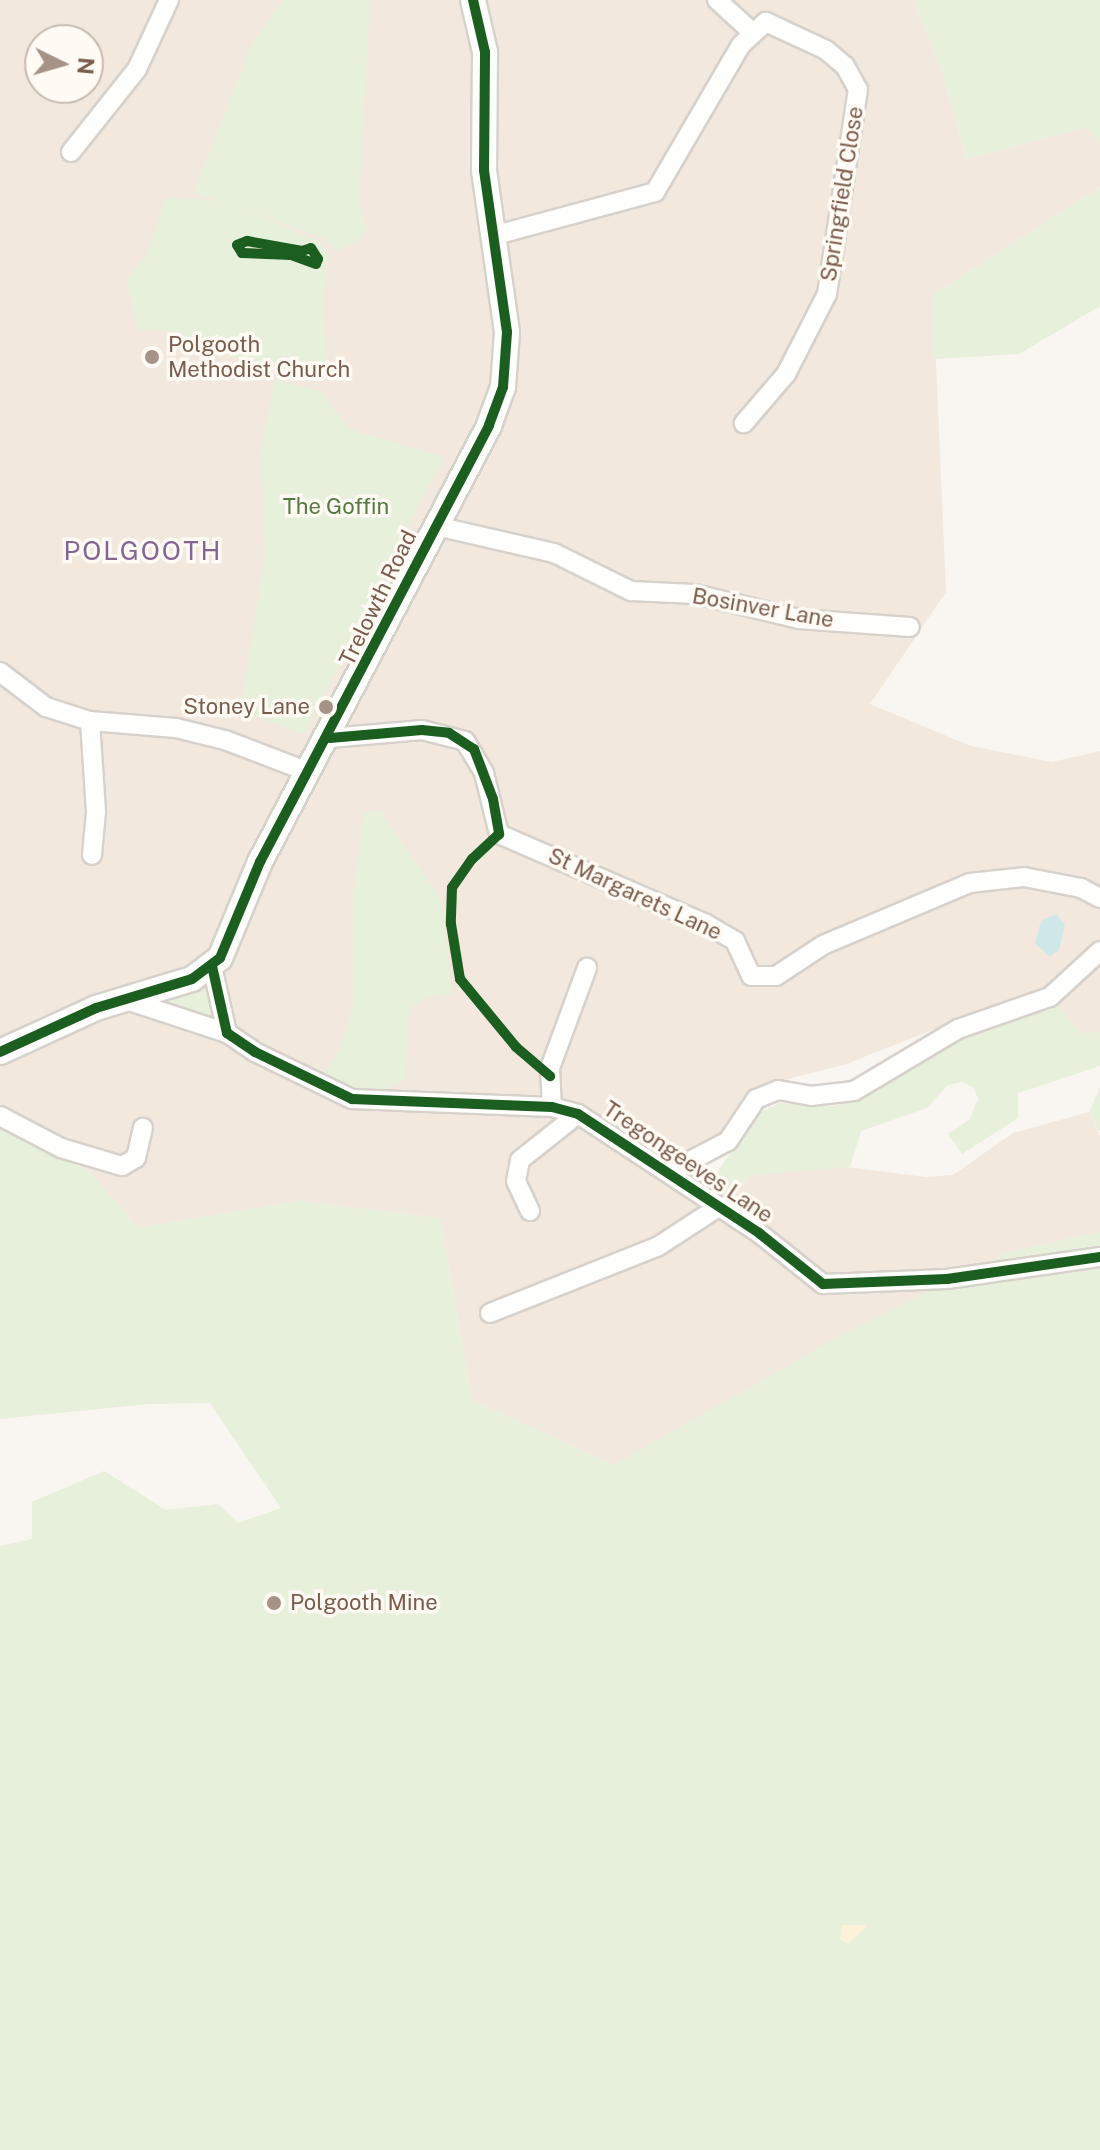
<!DOCTYPE html>
<style>
body{margin:0}
#map{position:relative;width:1100px;height:2150px;overflow:hidden;background:#f9f5f0;font-family:"Public Sans",sans-serif}
div>[style]{position:absolute}
.residential>*{inset:0;background:#f2e8de}
.green>*{inset:0;background:#e7f0db}
.sand>*{inset:0;background:#fbf2d9}
.water>*{inset:0;background:#d0e8ea}
.roads{filter:drop-shadow(2px 0 #d7d1cb) drop-shadow(-2px 0 #d7d1cb) drop-shadow(0 2px #d7d1cb) drop-shadow(0 -2px #d7d1cb)}
.street>*{height:18px;margin:-9px;padding:0 9px;transform-origin:9px;border-radius:9px;background:#fefefd}
.secondary>*{height:24px;margin:-12px;padding:0 12px;transform-origin:12px;border-radius:12px;background:#fefefd}
.cycleway>*{height:10px;margin:-5px;padding:0 5px;transform-origin:5px;border-radius:5px;background:#1b5e20}
.dots>*{width:22px;height:22px;translate:-50% -50%;box-sizing:border-box;border:4px solid #fffaf3;border-radius:50%}
span{translate:-50% -50%;white-space:nowrap;text-align:center;line-height:1.15;-webkit-text-stroke:7px #fffaf3;paint-order:stroke}
.street-label{font-size:22px;color:#7a5c4d}
.poi-label{font-size:22px;color:#7a5c4d}
.left{translate:0 -50%;text-align:left}
.right{translate:-100% -50%;text-align:right}
.park-label{font-size:22px;color:#537a41}
.quarter-label{font-size:26px;color:#846695;letter-spacing:2px}
.north{position:absolute;left:24px;top:24px;width:80px;height:80px;box-sizing:border-box;background:#fffaf3;border:2px solid #cabbb1;border-radius:50%;rotate:95deg;font-size:22px;font-weight:700;line-height:32px;text-align:center;color:#7a5c4d}
.north::after{content:'';display:block;margin:auto;width:28px;height:36px;background:#a69286;clip-path:polygon(50% 0,100% 100%,50% 72%,0 100%)}
</style>
<div id="map">
<div class="residential">
<i style="clip-path:polygon(evenodd,0 0,913px 0,942px 71px,966px 159px,1087px 127px,1100px 145px,1100px 187px,933px 295px,946px 592px,870px 704px,971px 746px,1052px 762px,1100px 751px,1100px 1032px,1080px 1033px,1045px 986px,846px 1064px,757px 1087px,714px 1142px,669px 1177px,720px 1211px,750px 1175px,831px 1165px,926px 1177px,953px 1175px,1013px 1133px,1089px 1112px,1100px 1137px,1100px 1232px,1008px 1252px,613px 1465px,472px 1400px,440px 1218px,300px 1201px,138px 1228px,89px 1171px,0 1120px,0 0,40px 40px,88px 40px,88px 88px,40px 88px,40px 40px)"></i>
</div>
<div class="green">
<i style="clip-path:polygon(284px 0,370px 0,359px 200px,367px 229px,360px 241px,336px 251px,320px 237px,240px 208px,319px 241px,329px 254px,323px 300px,327px 380px,228px 355px,175px 332px,137px 329px,127px 281px,147px 254px,166px 197px,217px 201px,193px 193px,252px 43px)"></i>
<i style="clip-path:polygon(913px 0,1100px 0,1100px 145px,1087px 127px,966px 159px,942px 71px)"></i>
<i style="clip-path:polygon(1100px 187px,1100px 306px,1019px 354px,933px 359px,933px 295px)"></i>
<i style="clip-path:polygon(275px 379px,322px 392px,348px 429px,444px 457px,304px 734px,240px 711px,265px 556px,261px 449px)"></i>
<i style="clip-path:polygon(364px 811px,381px 811px,441px 899px,452px 994px,427px 996px,409px 1010px,405px 1079px,384px 1089px,360px 1089px,320px 1077px,339px 1051px,353px 1004px,353px 894px)"></i>
<i style="clip-path:polygon(212px 966px,227px 1033px,134px 994px)"></i>
<i style="clip-path:polygon(1060px 1006px,1080px 1033px,1100px 1032px,1100px 1066px,1018px 1093px,1018px 1118px,962px 1154px,948px 1134px,969px 1120px,978px 1099px,973px 1087px,962px 1082px,948px 1085px,927px 1108px,861px 1131px,850px 1167px,750px 1175px,727px 1202px,706px 1187px,761px 1112px,779px 1103px,834px 1106px,861px 1099px,966px 1036px)"></i>
<i style="clip-path:polygon(1100px 1087px,1100px 1130px,1098px 1131px,1089px 1112px)"></i>
<i style="clip-path:polygon(0 1127px,89px 1171px,138px 1228px,300px 1201px,440px 1218px,472px 1400px,613px 1465px,851px 1330px,1008px 1252px,1100px 1232px,1100px 2150px,0 2150px,0 1546px,32px 1539px,32px 1502px,104px 1471px,166px 1510px,218px 1504px,238px 1523px,281px 1508px,210px 1403px,148px 1404px,0 1419px)"></i>
</div>
<div class="sand">
<i style="clip-path:polygon(842px 1925px,868px 1925px,848px 1944px,840px 1939px)"></i>
</div>
<div class="water">
<i style="clip-path:polygon(1056px 914px,1065px 924px,1059px 950px,1050px 957px,1035px 943px,1041px 921px)"></i>
</div>
<div class="roads">
<div class="street">
<i style="left:717px;top:0;width:46px;rotate:42.4deg"></i>
<i style="left:71px;top:152px;width:106px;rotate:-51.5deg"></i>
<i style="left:137px;top:69px;width:76px;rotate:-65.1deg"></i>
<i style="left:496px;top:235px;width:165px;rotate:-15.1deg"></i>
<i style="left:655px;top:192px;width:170px;rotate:-59.7deg"></i>
<i style="left:741px;top:45px;width:34px;rotate:-43deg"></i>
<i style="left:766px;top:22px;width:66px;rotate:25deg"></i>
<i style="left:826px;top:50px;width:25px;rotate:40deg"></i>
<i style="left:845px;top:66px;width:26px;rotate:61deg"></i>
<i style="left:858px;top:89px;width:207px;rotate:98.6deg"></i>
<i style="left:827px;top:294px;width:90px;rotate:117.1deg"></i>
<i style="left:786px;top:374px;width:65px;rotate:130.6deg"></i>
<i style="left:436px;top:526px;width:121px;rotate:12.9deg"></i>
<i style="left:554px;top:553px;width:86px;rotate:26.3deg"></i>
<i style="left:631px;top:591px;width:64px;rotate:2.7deg"></i>
<i style="left:695px;top:594px;width:107px;rotate:13.5deg"></i>
<i style="left:799px;top:619px;width:111px;rotate:4.1deg"></i>
<i style="left:0;top:672px;width:58px;rotate:37.3deg"></i>
<i style="left:46px;top:707px;width:46px;rotate:17.7deg"></i>
<i style="left:90px;top:721px;width:86px;rotate:4.7deg"></i>
<i style="left:176px;top:728px;width:50px;rotate:13.8deg"></i>
<i style="left:225px;top:740px;width:90px;rotate:20.9deg"></i>
<i style="left:90px;top:721px;width:91px;rotate:86.2deg"></i>
<i style="left:96px;top:812px;width:43px;rotate:95.3deg"></i>
<i style="left:330px;top:738px;width:92px;rotate:-5deg"></i>
<i style="left:422px;top:730px;width:44px;rotate:14.3deg"></i>
<i style="left:465px;top:741px;width:37px;rotate:59deg"></i>
<i style="left:484px;top:773px;width:63px;rotate:76.2deg"></i>
<i style="left:499px;top:834px;width:226px;rotate:23.5deg"></i>
<i style="left:706px;top:924px;width:34px;rotate:30deg"></i>
<i style="left:735px;top:941px;width:38px;rotate:65deg"></i>
<i style="left:751px;top:976px;width:25px"></i>
<i style="left:776px;top:976px;width:56px;rotate:-33.4deg"></i>
<i style="left:823px;top:945px;width:160px;rotate:-22.9deg"></i>
<i style="left:970px;top:883px;width:54px;rotate:-6.3deg"></i>
<i style="left:1024px;top:877px;width:58px;rotate:10.9deg"></i>
<i style="left:1081px;top:888px;width:21px;rotate:28deg"></i>
<i style="left:212px;top:966px;width:69px;rotate:77.4deg"></i>
<i style="left:227px;top:1033px;width:34px;rotate:34deg"></i>
<i style="left:255px;top:1052px;width:108px;rotate:25.9deg"></i>
<i style="left:352px;top:1099px;width:200px;rotate:2.3deg"></i>
<i style="left:552px;top:1107px;width:27px;rotate:15deg"></i>
<i style="left:578px;top:1114px;width:217px;rotate:33.3deg"></i>
<i style="left:759px;top:1233px;width:82px;rotate:38.6deg"></i>
<i style="left:823px;top:1284px;width:124px;rotate:-2.3deg"></i>
<i style="left:947px;top:1279px;width:155px;rotate:-8.2deg"></i>
<i style="left:123px;top:999px;width:109px;rotate:18.1deg"></i>
<i style="left:552px;top:1107px;width:39px;rotate:-93deg"></i>
<i style="left:550px;top:1068px;width:107px;rotate:-69.7deg"></i>
<i style="left:0;top:1116px;width:69px;rotate:27.7deg"></i>
<i style="left:61px;top:1148px;width:64px;rotate:16.4deg"></i>
<i style="left:122px;top:1166px;width:16px;rotate:-30deg"></i>
<i style="left:136px;top:1158px;width:31px;rotate:-77deg"></i>
<i style="left:669px;top:1172px;width:67px;rotate:-27.7deg"></i>
<i style="left:728px;top:1141px;width:50px;rotate:-56.3deg"></i>
<i style="left:756px;top:1099px;width:24px;rotate:-22deg"></i>
<i style="left:778px;top:1090px;width:34px;rotate:10deg"></i>
<i style="left:811px;top:1096px;width:43px;rotate:-6.6deg"></i>
<i style="left:854px;top:1091px;width:121px;rotate:-30.8deg"></i>
<i style="left:958px;top:1029px;width:97px;rotate:-19.2deg"></i>
<i style="left:1050px;top:997px;width:68px;rotate:-42.6deg"></i>
<i style="left:530px;top:1211px;width:33px;rotate:-115deg"></i>
<i style="left:516px;top:1181px;width:21px;rotate:-79deg"></i>
<i style="left:520px;top:1160px;width:74px;rotate:-38.4deg"></i>
<i style="left:490px;top:1313px;width:180px;rotate:-21.6deg"></i>
<i style="left:657px;top:1247px;width:72px;rotate:-33deg"></i>
</div>
<div class="secondary">
<i style="left:0;top:1052px;width:106px;rotate:-24.6deg"></i>
<i style="left:96px;top:1008px;width:100px;rotate:-16.8deg"></i>
<i style="left:192px;top:979px;width:35px;rotate:-37deg"></i>
<i style="left:220px;top:958px;width:104px;rotate:-67.4deg"></i>
<i style="left:260px;top:862px;width:493px;rotate:-62.3deg"></i>
<i style="left:489px;top:425px;width:40px;rotate:-69.8deg"></i>
<i style="left:503px;top:387px;width:55px;rotate:-85.8deg"></i>
<i style="left:507px;top:332px;width:164px;rotate:-98.1deg"></i>
<i style="left:484px;top:170px;width:118px;rotate:-89.5deg"></i>
<i style="left:485px;top:52px;width:53px;rotate:-103deg"></i>
</div>
</div>
<div class="cycleway">
<i style="left:247px;top:241px;width:56px;rotate:10.3deg"></i>
<i style="left:302px;top:251px;width:9px;rotate:-18deg"></i>
<i style="left:311px;top:248px;width:13px;rotate:58deg"></i>
<i style="left:318px;top:259px;width:5px;rotate:112deg"></i>
<i style="left:316px;top:264px;width:27px;rotate:-160deg"></i>
<i style="left:291px;top:255px;width:49px;rotate:-177.7deg"></i>
<i style="left:242px;top:253px;width:9px;rotate:-122deg"></i>
<i style="left:237px;top:245px;width:11px;rotate:-22deg"></i>
<i style="left:330px;top:738px;width:92px;rotate:-5deg"></i>
<i style="left:422px;top:730px;width:27px;rotate:6deg"></i>
<i style="left:449px;top:733px;width:30px;rotate:33deg"></i>
<i style="left:474px;top:749px;width:53px;rotate:69.2deg"></i>
<i style="left:493px;top:799px;width:36px;rotate:80deg"></i>
<i style="left:499px;top:834px;width:37px;rotate:137deg"></i>
<i style="left:472px;top:859px;width:35px;rotate:125deg"></i>
<i style="left:452px;top:888px;width:36px;rotate:92deg"></i>
<i style="left:451px;top:924px;width:56px;rotate:80.7deg"></i>
<i style="left:460px;top:979px;width:88px;rotate:50.5deg"></i>
<i style="left:516px;top:1047px;width:45px;rotate:40.5deg"></i>
<i style="left:212px;top:966px;width:69px;rotate:77.4deg"></i>
<i style="left:227px;top:1033px;width:34px;rotate:34deg"></i>
<i style="left:255px;top:1052px;width:108px;rotate:25.9deg"></i>
<i style="left:352px;top:1099px;width:200px;rotate:2.3deg"></i>
<i style="left:552px;top:1107px;width:27px;rotate:15deg"></i>
<i style="left:578px;top:1114px;width:217px;rotate:33.3deg"></i>
<i style="left:759px;top:1233px;width:82px;rotate:38.6deg"></i>
<i style="left:823px;top:1284px;width:124px;rotate:-2.3deg"></i>
<i style="left:947px;top:1279px;width:155px;rotate:-8.2deg"></i>
<i style="left:0;top:1052px;width:106px;rotate:-24.6deg"></i>
<i style="left:96px;top:1008px;width:100px;rotate:-16.8deg"></i>
<i style="left:192px;top:979px;width:35px;rotate:-37deg"></i>
<i style="left:220px;top:958px;width:104px;rotate:-67.4deg"></i>
<i style="left:260px;top:862px;width:493px;rotate:-62.3deg"></i>
<i style="left:489px;top:425px;width:40px;rotate:-69.8deg"></i>
<i style="left:503px;top:387px;width:55px;rotate:-85.8deg"></i>
<i style="left:507px;top:332px;width:164px;rotate:-98.1deg"></i>
<i style="left:484px;top:170px;width:118px;rotate:-89.5deg"></i>
<i style="left:485px;top:52px;width:53px;rotate:-103deg"></i>
</div>
<div class="dots">
<i style="left:152px;top:357px;background:#a69286"></i>
<i style="left:326px;top:707px;background:#a69286"></i>
<i style="left:274px;top:1603px;background:#a69286"></i>
</div>
<div class="street-label">
<span style="left:842px;top:194px;rotate:-81deg">Springfield Close</span>
<span style="left:378px;top:598px;rotate:-64deg">Trelowth Road</span>
<span style="left:763px;top:608px;rotate:10deg">Bosinver Lane</span>
<span style="left:635px;top:894px;rotate:25deg">St Margarets Lane</span>
<span style="left:688px;top:1162px;rotate:34deg">Tregongeeves Lane</span>
</div>
<div class="poi-label">
<span class="left" style="left:168px;top:357px">Polgooth<br>Methodist Church</span>
<span class="right" style="left:310px;top:707px">Stoney Lane</span>
<span class="left" style="left:290px;top:1603px">Polgooth Mine</span>
</div>
<div class="park-label">
<span style="left:336px;top:507px">The Goffin</span>
</div>
<div class="quarter-label">
<span style="left:143px;top:551px">POLGOOTH</span>
</div>
<div class="north">N</div>
</div>
